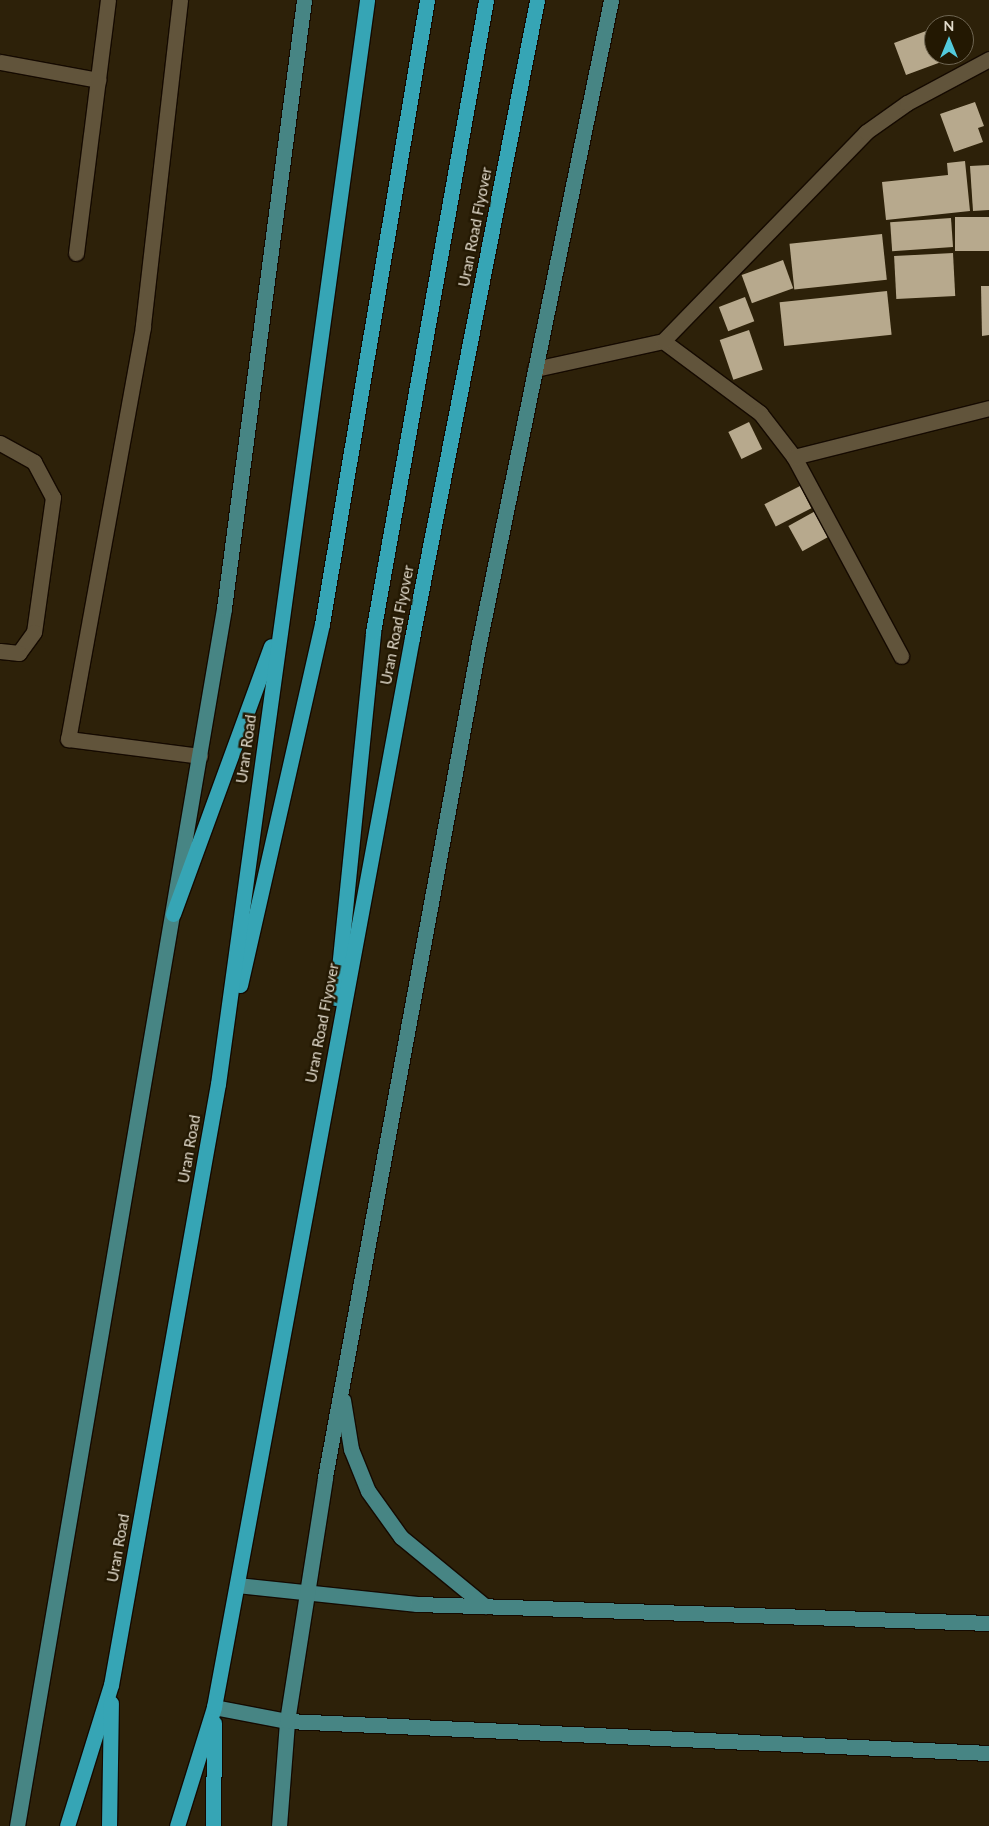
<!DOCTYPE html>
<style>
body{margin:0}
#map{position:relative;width:989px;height:1826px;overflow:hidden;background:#2d2109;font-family:Lato,sans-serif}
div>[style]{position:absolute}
.building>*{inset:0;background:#b7a98d;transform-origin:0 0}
.roads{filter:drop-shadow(1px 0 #150a00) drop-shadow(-1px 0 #150a00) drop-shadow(0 1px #150a00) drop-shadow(0 -1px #150a00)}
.minor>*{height:15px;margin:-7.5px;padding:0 7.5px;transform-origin:7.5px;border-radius:7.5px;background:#61543b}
.major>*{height:15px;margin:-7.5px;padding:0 7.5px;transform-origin:7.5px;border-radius:7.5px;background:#478584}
.highway>*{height:15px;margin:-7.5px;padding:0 7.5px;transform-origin:7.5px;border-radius:7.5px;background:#36a5b5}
span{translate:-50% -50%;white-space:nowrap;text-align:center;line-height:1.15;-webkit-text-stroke:5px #231802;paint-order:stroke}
.street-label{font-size:15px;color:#e2dbcc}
.north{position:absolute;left:924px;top:15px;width:50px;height:50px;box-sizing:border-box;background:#231802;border:1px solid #6f6653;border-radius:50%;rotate:0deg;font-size:14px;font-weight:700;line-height:20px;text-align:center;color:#e2dbcc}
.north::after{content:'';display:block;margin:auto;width:18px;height:22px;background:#53cadc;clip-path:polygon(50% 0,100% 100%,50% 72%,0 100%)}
</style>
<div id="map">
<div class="building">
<i style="clip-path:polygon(934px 28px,934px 55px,951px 55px,952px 58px,906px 75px,894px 43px)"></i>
<i style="clip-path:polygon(975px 102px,984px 126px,978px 128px,983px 142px,954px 152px,940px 114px)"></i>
<i style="clip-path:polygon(965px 161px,970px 211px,886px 220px,882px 182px,948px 175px,947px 163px)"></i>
<i style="clip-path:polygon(989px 165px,989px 210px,973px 211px,970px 166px)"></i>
<i style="left:989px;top:217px;width:34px;height:34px;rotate:90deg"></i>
<i style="left:951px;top:218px;width:29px;height:61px;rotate:86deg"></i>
<i style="left:882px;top:234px;width:46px;height:93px;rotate:84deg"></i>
<i style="left:953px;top:253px;width:43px;height:59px;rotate:87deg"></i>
<i style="left:783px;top:260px;width:30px;height:44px;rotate:70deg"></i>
<i style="clip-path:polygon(981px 286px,989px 286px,989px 335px,982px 336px)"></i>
<i style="left:887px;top:291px;width:44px;height:108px;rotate:84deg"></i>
<i style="left:745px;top:297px;width:26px;height:28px;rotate:69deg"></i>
<i style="left:749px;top:330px;width:42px;height:31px;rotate:71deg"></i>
<i style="left:749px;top:422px;width:30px;height:23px;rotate:64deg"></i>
<i style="left:800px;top:486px;width:25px;height:40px;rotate:63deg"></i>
<i style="left:819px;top:509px;width:29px;height:35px;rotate:61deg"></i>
</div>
<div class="roads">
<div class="minor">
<i style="left:180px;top:0;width:329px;rotate:96.5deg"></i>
<i style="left:143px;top:327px;width:419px;rotate:100.3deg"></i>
<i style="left:68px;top:739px;width:133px;rotate:7.3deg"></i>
<i style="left:0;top:62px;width:100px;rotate:10.4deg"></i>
<i style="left:76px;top:253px;width:255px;rotate:-82.8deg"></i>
<i style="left:663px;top:341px;width:121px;rotate:36.6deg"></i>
<i style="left:760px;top:413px;width:56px;rotate:52.3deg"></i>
<i style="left:794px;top:457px;width:226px;rotate:61.7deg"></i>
<i style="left:535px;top:369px;width:131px;rotate:-12.3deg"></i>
<i style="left:663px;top:341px;width:291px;rotate:-45.8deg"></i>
<i style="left:866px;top:132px;width:50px;rotate:-35.3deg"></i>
<i style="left:907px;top:103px;width:93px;rotate:-28.2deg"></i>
<i style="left:0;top:443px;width:39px;rotate:29deg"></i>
<i style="left:34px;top:462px;width:40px;rotate:62deg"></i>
<i style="left:53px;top:497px;width:136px;rotate:98deg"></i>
<i style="left:34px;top:632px;width:26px;rotate:126deg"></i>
<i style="left:19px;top:653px;width:19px;rotate:-174deg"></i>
<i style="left:794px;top:457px;width:201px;rotate:-14.1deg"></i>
</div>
<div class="major">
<i style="left:343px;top:1400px;width:50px;rotate:80.7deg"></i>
<i style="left:351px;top:1449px;width:45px;rotate:68deg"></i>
<i style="left:368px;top:1491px;width:57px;rotate:54.3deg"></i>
<i style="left:401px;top:1537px;width:109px;rotate:39.4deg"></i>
<i style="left:237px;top:1585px;width:181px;rotate:6deg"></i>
<i style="left:417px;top:1604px;width:572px;rotate:1.9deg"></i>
<i style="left:214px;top:1707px;width:74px;rotate:10.9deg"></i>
<i style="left:287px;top:1721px;width:703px;rotate:2.61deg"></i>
<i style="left:17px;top:1826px;width:1235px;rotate:-80.35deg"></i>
<i style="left:224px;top:608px;width:613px;rotate:-82.5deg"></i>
<i style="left:279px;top:1826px;width:105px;rotate:-85.6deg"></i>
<i style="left:287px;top:1721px;width:247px;rotate:-81.1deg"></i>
<i style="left:325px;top:1477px;width:843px;rotate:-79.54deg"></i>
<i style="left:478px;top:648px;width:662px;rotate:-78.4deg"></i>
</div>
<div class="highway">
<i style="left:173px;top:914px;width:285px;rotate:-69.9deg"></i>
<i style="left:240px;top:985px;width:370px;rotate:-77.2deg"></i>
<i style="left:322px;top:624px;width:633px;rotate:-80.45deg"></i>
<i style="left:336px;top:998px;width:368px;rotate:-84.2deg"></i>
<i style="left:373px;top:632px;width:642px;rotate:-79.86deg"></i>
<i style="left:67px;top:1826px;width:148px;rotate:-72.7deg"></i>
<i style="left:111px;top:1685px;width:610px;rotate:-79.91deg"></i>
<i style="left:218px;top:1084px;width:1094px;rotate:-82.17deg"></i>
<i style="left:109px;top:1826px;width:123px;rotate:-89.1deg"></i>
<i style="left:177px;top:1826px;width:125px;rotate:-72.7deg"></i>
<i style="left:214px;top:1707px;width:1087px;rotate:-79.51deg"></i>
<i style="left:412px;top:638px;width:650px;rotate:-78.91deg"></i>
<i style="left:213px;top:1826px;width:103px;rotate:-89.4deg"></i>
</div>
</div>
<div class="street-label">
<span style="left:475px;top:227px;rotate:-79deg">Uran Road Flyover</span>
<span style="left:397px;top:625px;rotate:-79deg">Uran Road Flyover</span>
<span style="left:246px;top:749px;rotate:-82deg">Uran Road</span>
<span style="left:322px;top:1023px;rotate:-79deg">Uran Road Flyover</span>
<span style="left:189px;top:1149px;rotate:-80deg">Uran Road</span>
<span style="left:118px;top:1548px;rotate:-80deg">Uran Road</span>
</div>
<div class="north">N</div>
</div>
